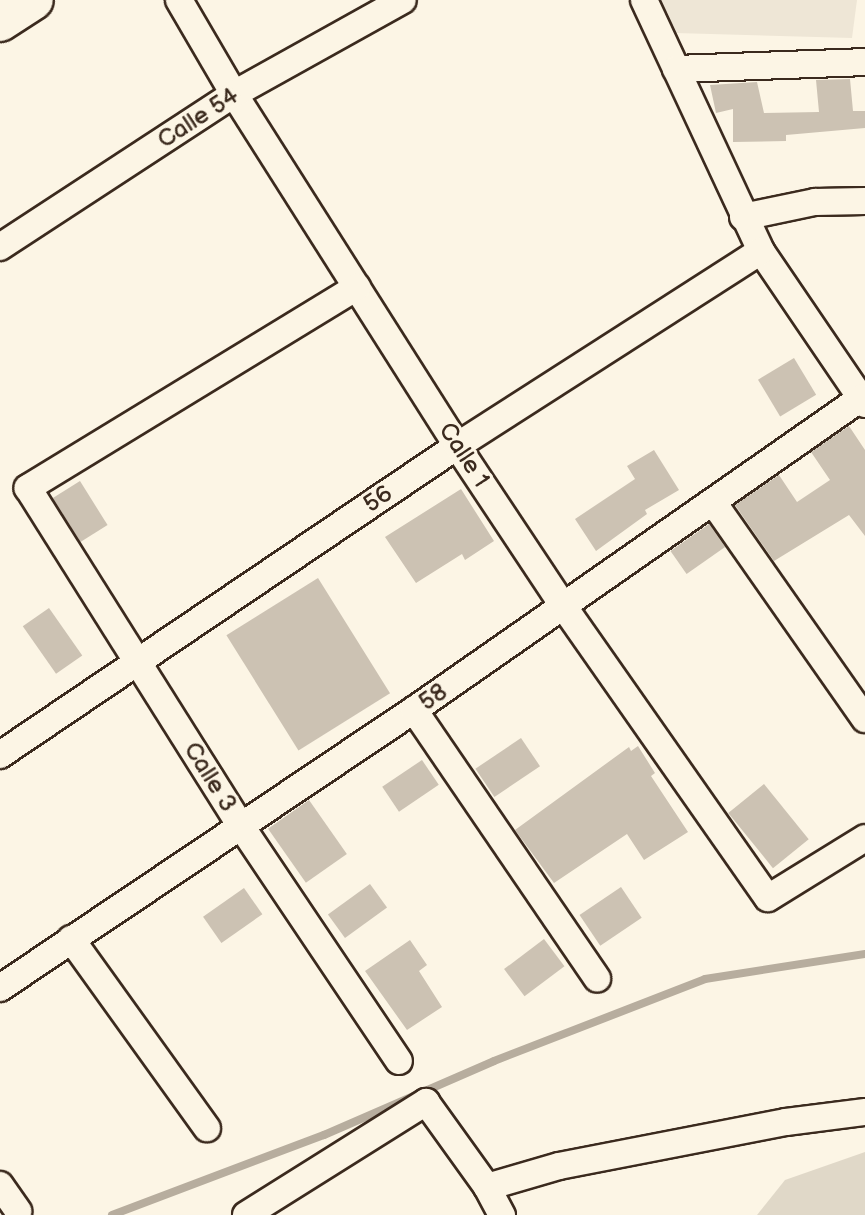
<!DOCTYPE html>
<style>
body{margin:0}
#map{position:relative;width:865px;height:1215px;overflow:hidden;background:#fcf5e5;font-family:"Balsamiq Sans",sans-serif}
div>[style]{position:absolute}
.built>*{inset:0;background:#eee6d6}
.green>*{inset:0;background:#e0d8c8}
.stream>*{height:8px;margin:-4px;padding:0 4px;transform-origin:4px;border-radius:4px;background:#b7ad9e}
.building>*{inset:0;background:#ccc2b3;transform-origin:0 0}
.roads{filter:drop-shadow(2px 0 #3b2a1e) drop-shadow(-2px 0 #3b2a1e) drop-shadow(0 2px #3b2a1e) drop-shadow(0 -2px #3b2a1e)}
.street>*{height:26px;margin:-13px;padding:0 13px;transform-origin:13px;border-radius:13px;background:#fcf5e5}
.secondary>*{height:38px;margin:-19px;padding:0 19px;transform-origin:19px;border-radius:19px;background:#fcf5e5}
span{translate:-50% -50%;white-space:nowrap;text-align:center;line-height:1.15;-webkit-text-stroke:6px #fcf5e5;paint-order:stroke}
.street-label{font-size:24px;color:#3b2a1e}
</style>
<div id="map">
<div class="built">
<i style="clip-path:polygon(661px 0,857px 0,852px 38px,675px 33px)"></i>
</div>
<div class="green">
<i style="clip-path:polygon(865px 1152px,865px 1215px,757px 1215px,785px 1180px)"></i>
</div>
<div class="stream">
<i style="left:112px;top:1215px;width:227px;rotate:-20.7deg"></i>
<i style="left:324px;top:1135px;width:185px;rotate:-23.5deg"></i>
<i style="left:494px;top:1061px;width:226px;rotate:-21.2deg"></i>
<i style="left:705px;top:979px;width:162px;rotate:-8.9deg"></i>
</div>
<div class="building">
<i style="clip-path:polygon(850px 79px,853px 111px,865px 111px,865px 128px,786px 135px,786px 141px,733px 142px,733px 109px,716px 113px,710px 85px,757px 82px,764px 113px,819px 112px,816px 80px)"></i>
<i style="left:794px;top:358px;width:43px;height:42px;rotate:59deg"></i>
<i style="clip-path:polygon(849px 426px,865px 450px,865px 536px,849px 515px,774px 561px,735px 505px,779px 475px,797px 502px,830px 480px,811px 452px)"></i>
<i style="clip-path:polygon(654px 450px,679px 490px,645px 510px,647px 514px,596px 551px,575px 519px,635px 479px,627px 466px)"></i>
<i style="left:80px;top:481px;width:52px;height:32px;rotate:58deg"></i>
<i style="clip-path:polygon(461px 489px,494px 541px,465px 560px,462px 554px,416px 583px,385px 537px)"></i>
<i style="left:709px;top:524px;width:28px;height:47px;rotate:55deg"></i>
<i style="left:318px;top:578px;width:136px;height:108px;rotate:58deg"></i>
<i style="left:49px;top:608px;width:58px;height:32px;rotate:55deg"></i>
<i style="left:521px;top:738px;width:34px;height:55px;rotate:56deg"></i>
<i style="clip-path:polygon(638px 746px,655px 773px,651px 776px,688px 832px,644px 860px,627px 834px,554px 883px,515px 830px,629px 747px,631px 751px)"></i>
<i style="left:422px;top:760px;width:30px;height:48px;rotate:56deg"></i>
<i style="left:764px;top:784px;width:71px;height:46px;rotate:51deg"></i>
<i style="left:309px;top:800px;width:66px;height:50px;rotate:55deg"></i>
<i style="left:370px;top:884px;width:29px;height:52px;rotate:54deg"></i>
<i style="left:621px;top:887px;width:37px;height:50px;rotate:56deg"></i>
<i style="left:244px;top:888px;width:32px;height:50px;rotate:55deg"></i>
<i style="left:544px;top:939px;width:34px;height:50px;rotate:53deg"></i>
<i style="clip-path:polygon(410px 940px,427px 965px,419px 971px,442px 1007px,407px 1030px,365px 971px)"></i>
</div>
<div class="roads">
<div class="street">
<i style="left:179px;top:0;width:109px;rotate:59.7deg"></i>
<i style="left:234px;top:94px;width:417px;rotate:57.6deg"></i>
<i style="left:457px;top:446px;width:193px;rotate:56.4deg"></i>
<i style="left:564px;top:607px;width:355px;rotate:55deg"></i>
<i style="left:768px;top:898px;width:114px;rotate:-31.7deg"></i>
<i style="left:644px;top:0;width:277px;rotate:65deg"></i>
<i style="left:761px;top:251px;width:185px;rotate:55.8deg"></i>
<i style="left:676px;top:69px;width:189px;rotate:-2.1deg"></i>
<i style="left:743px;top:217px;width:74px;rotate:-11.8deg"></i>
<i style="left:815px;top:202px;width:50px;rotate:-1.1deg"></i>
<i style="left:0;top:247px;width:280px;rotate:-33.2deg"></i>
<i style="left:234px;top:94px;width:193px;rotate:-29.1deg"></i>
<i style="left:357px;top:287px;width:386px;rotate:148.6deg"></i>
<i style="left:28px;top:488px;width:400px;rotate:57.8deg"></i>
<i style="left:241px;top:826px;width:283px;rotate:56.1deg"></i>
<i style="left:713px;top:502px;width:265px;rotate:55deg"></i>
<i style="left:414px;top:710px;width:325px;rotate:55.7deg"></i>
<i style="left:0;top:755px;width:552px;rotate:-34.06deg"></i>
<i style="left:457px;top:446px;width:361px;rotate:-32.7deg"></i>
<i style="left:71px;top:939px;width:233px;rotate:54.3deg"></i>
<i style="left:0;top:988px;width:499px;rotate:-33.9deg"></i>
<i style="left:414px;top:710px;width:545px;rotate:-34.91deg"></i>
<i style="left:0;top:1185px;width:32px;rotate:55deg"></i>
<i style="left:487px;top:1187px;width:75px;rotate:-16.3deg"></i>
<i style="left:559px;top:1166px;width:231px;rotate:-11deg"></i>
<i style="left:786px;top:1122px;width:80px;rotate:-7.2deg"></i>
<i style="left:246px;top:1215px;width:213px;rotate:-32.1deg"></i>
<i style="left:426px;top:1102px;width:105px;rotate:54.3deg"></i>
<i style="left:487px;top:1187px;width:32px;rotate:62deg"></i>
</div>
<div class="secondary">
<i style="left:0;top:22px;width:40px;rotate:-32.9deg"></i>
</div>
</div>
<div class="street-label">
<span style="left:198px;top:118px;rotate:-33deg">Calle 54</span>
<span style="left:464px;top:455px;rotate:57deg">Calle 1</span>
<span style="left:378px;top:499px;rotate:-34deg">56</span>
<span style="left:433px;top:697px;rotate:-35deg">58</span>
<span style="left:210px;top:777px;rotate:58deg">Calle 3</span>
</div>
</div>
